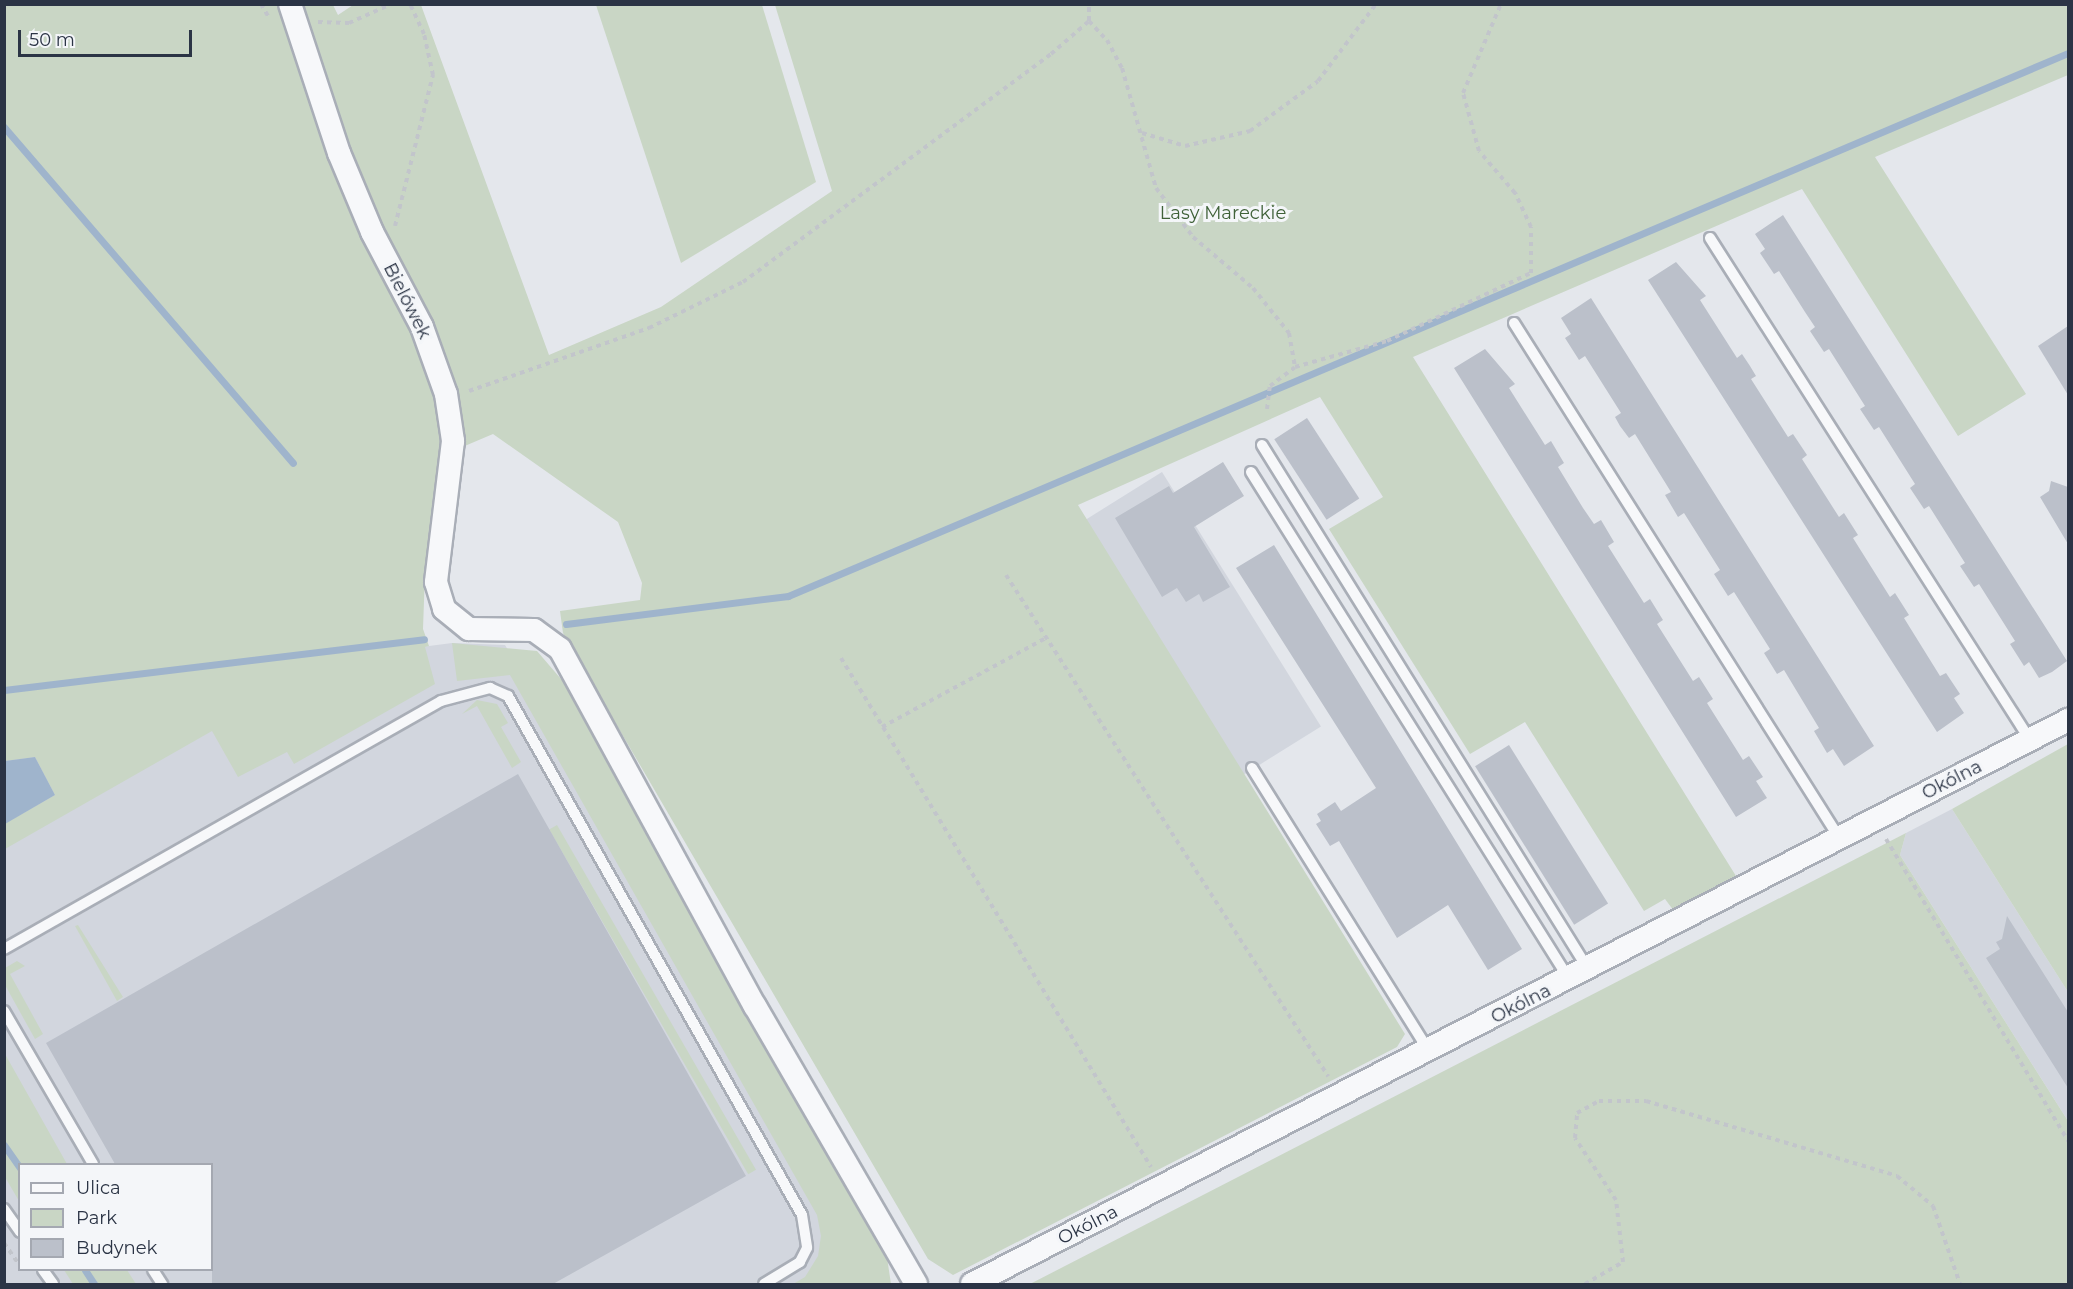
<!DOCTYPE html>
<meta charset="utf-8">
<style>
body{margin:0}
#map{position:relative;width:2073px;height:1289px;overflow:hidden;background:#e4e7ec;font-family:Montserrat,sans-serif}
div>[style]{position:absolute}
.built>*{inset:0;background:#d2d6de;transform-origin:0 0}
.green>*{inset:0;background:#c9d6c5;transform-origin:0 0}
.water>*{inset:0;background:#9fb4cc}
.stream>*{height:7px;margin:-3.5px;padding:0 3.5px;transform-origin:3.5px;border-radius:3.5px;background:#9fb4cc}
.building>*{inset:0;background:#bbc0ca;transform-origin:0 0}
.path>*{height:4px;margin-top:-2px;transform-origin:0;background:repeating-linear-gradient(90deg,#c2c5cb 0 4.5px,transparent 0 9px)}
.roads{filter:drop-shadow(2px 0 #a9aeb7) drop-shadow(-2px 0 #a9aeb7) drop-shadow(0 2px #a9aeb7) drop-shadow(0 -2px #a9aeb7)}
.service>*{height:10px;margin:-5px;padding:0 5px;transform-origin:5px;border-radius:5px;background:#f7f8fa}
.minor>*{height:22px;margin:-11px;padding:0 11px;transform-origin:11px;border-radius:11px;background:#f7f8fa}
span{translate:-50% -50%;white-space:nowrap;text-align:center;line-height:1.15;-webkit-text-stroke:6px #f4f6f9;paint-order:stroke}
.park-label{font-size:18px;color:#3f6138}
.street-label{font-size:18px;color:#2b3445}
.frame{position:absolute;inset:0;border:6px solid #2b3445;pointer-events:none}
.legend{position:absolute;left:18px;top:1163px;width:195px;height:108px;box-sizing:border-box;background:#f4f6f9;border:2px solid #a4a8b1;margin:0;padding:8px 10px;list-style:none;font-size:18px;color:#2b3445}
.legend li{display:flex;align-items:center;gap:12px;height:30px}
.legend b{width:30px;border:2px solid #a4a8b1}
.scale{position:absolute;left:18px;top:30px;width:174px;height:27px;box-sizing:border-box;border:3px solid #2b3445;border-top:0;padding-left:8px;font-size:18px;line-height:21px;white-space:nowrap;color:#2b3445;-webkit-text-stroke:4px #f4f6f9;paint-order:stroke}
</style>
<div id="map">
<div class="built">
<i style="left:1162px;top:472px;width:300px;height:91px;rotate:58deg"></i>
<i style="clip-path:polygon(evenodd,452px 643px,505px 645px,888px 1284px,5px 1284px,4px 702px,452px 643px,20px 1164px,212px 1164px,212px 1270px,20px 1270px,20px 1164px)"></i>
<i style="clip-path:polygon(1952px 809px,2068px 992px,2068px 1121px,1900px 855px,1906px 833px)"></i>
</div>
<div class="green">
<i style="clip-path:polygon(5px 5px,282px 5px,286px 32px,332px 155px,431px 373px,443px 444px,425px 573px,423px 629px,429px 646px,425px 647px,435px 684px,294px 764px,287px 752px,238px 777px,212px 731px,5px 849px,4px 824px,55px 795px,35px 757px,5px 761px)"></i>
<i style="clip-path:polygon(296px 5px,333px 5px,338px 15px,353px 5px,421px 5px,549px 355px,661px 307px,832px 191px,775px 5px,2068px 5px,2068px 75px,1875px 157px,2026px 394px,1958px 436px,1802px 189px,1413px 357px,1736px 876px,1674px 911px,1665px 899px,1644px 911px,1525px 722px,1470px 754px,1329px 529px,1383px 497px,1320px 397px,1078px 505px,1405px 1034px,1397px 1047px,953px 1275px,928px 1259px,563px 633px,560px 611px,640px 600px,642px 583px,618px 522px,493px 434px,460px 448px,414px 294px,347px 154px)"></i>
<i style="clip-path:polygon(596px 5px,762px 5px,816px 182px,681px 263px)"></i>
<i style="clip-path:polygon(452px 643px,537px 651px,573px 693px,885px 1244px,891px 1284px,793px 1284px,805px 1277px,818px 1256px,821px 1236px,817px 1215px,510px 675px,457px 681px)"></i>
<i style="clip-path:polygon(477px 700px,497px 704px,508px 723px,501px 727px,521px 762px,512px 768px,477px 706px,462px 714px)"></i>
<i style="clip-path:polygon(2068px 744px,2068px 992px,1952px 809px)"></i>
<i style="left:557px;top:825px;width:398px;height:9px;rotate:60deg"></i>
<i style="clip-path:polygon(1906px 833px,1900px 855px,2068px 1121px,2068px 1284px,1030px 1284px)"></i>
<i style="clip-path:polygon(78px 925px,123px 997px,117px 1001px,75px 926px)"></i>
<i style="clip-path:polygon(17px 961px,25px 966px,10px 974px,43px 1034px,35px 1039px,5px 985px,5px 968px)"></i>
<i style="clip-path:polygon(5px 1054px,67px 1164px,20px 1164px,19px 1201px,5px 1177px)"></i>
<i style="clip-path:polygon(64px 1270px,127px 1270px,136px 1284px,73px 1284px)"></i>
</div>
<div class="water">
<i style="clip-path:polygon(35px 757px,55px 795px,5px 824px,5px 761px)"></i>
</div>
<div class="stream">
<i style="left:4px;top:127px;width:443px;rotate:49.3deg"></i>
<i style="left:566px;top:624px;width:224px;rotate:-7.2deg"></i>
<i style="left:788px;top:596px;width:1390px;rotate:-22.99deg"></i>
<i style="left:4px;top:690px;width:423px;rotate:-6.9deg"></i>
<i style="left:4px;top:1145px;width:28px;rotate:55deg"></i>
<i style="left:85px;top:1270px;width:17px;rotate:57deg"></i>
</div>
<div class="building">
<i style="clip-path:polygon(1783px 215px,2067px 661px,2052px 672px,2039px 678px,2029px 662px,2024px 666px,2010px 644px,2015px 641px,1979px 584px,1974px 587px,1960px 566px,1965px 563px,1929px 506px,1924px 509px,1910px 488px,1915px 484px,1879px 427px,1874px 430px,1860px 409px,1865px 406px,1829px 349px,1824px 352px,1810px 331px,1815px 327px,1805px 312px,1779px 271px,1774px 274px,1760px 253px,1765px 249px,1755px 234px)"></i>
<i style="clip-path:polygon(1676px 262px,1706px 296px,1700px 300px,1737px 358px,1742px 354px,1750px 366px,1756px 376px,1751px 379px,1788px 437px,1793px 434px,1807px 455px,1802px 459px,1839px 517px,1844px 513px,1858px 535px,1853px 538px,1890px 597px,1895px 593px,1909px 615px,1904px 618px,1940px 676px,1946px 673px,1960px 694px,1954px 698px,1964px 713px,1937px 732px,1648px 280px)"></i>
<i style="clip-path:polygon(1591px 298px,1874px 746px,1844px 766px,1833px 749px,1827px 753px,1814px 731px,1819px 728px,1784px 670px,1777px 674px,1764px 653px,1770px 649px,1734px 592px,1728px 596px,1714px 574px,1720px 570px,1684px 513px,1678px 517px,1665px 495px,1671px 492px,1635px 434px,1629px 438px,1620px 426px,1615px 417px,1621px 413px,1585px 356px,1579px 360px,1565px 338px,1571px 334px,1561px 318px)"></i>
<i style="clip-path:polygon(2068px 326px,2068px 395px,2038px 346px)"></i>
<i style="clip-path:polygon(1485px 349px,1515px 384px,1509px 388px,1545px 445px,1551px 441px,1564px 463px,1558px 467px,1583px 508px,1594px 524px,1601px 520px,1614px 542px,1608px 546px,1644px 603px,1650px 599px,1663px 620px,1657px 624px,1693px 681px,1699px 677px,1713px 699px,1707px 703px,1743px 760px,1749px 756px,1763px 777px,1756px 781px,1767px 798px,1736px 817px,1454px 368px)"></i>
<i style="left:1307px;top:418px;width:96px;height:39px;rotate:57deg"></i>
<i style="clip-path:polygon(1223px 462px,1244px 496px,1194px 527px,1230px 587px,1203px 602px,1199px 594px,1186px 602px,1177px 588px,1162px 597px,1115px 518px,1169px 486px,1173px 493px)"></i>
<i style="clip-path:polygon(2051px 481px,2068px 487px,2068px 544px,2040px 497px,2049px 491px)"></i>
<i style="clip-path:polygon(1274px 545px,1522px 949px,1488px 970px,1448px 905px,1397px 938px,1339px 841px,1330px 846px,1316px 824px,1321px 821px,1317px 814px,1335px 802px,1341px 811px,1376px 788px,1236px 568px)"></i>
<i style="left:1509px;top:745px;width:187px;height:40px;rotate:58deg"></i>
<i style="clip-path:polygon(518px 774px,746px 1176px,553px 1284px,212px 1284px,212px 1164px,115px 1164px,46px 1043px)"></i>
<i style="clip-path:polygon(2007px 916px,2068px 1012px,2068px 1088px,1986px 958px,2000px 949px,1996px 942px,2002px 939px)"></i>
</div>
<div class="path">
<i style="left:261px;top:4px;width:14px;rotate:60deg"></i>
<i style="left:1089px;top:21px;width:26px;rotate:47deg"></i>
<i style="left:1107px;top:40px;width:32px;rotate:62deg"></i>
<i style="left:1122px;top:68px;width:125px;rotate:74.2deg"></i>
<i style="left:1156px;top:188px;width:61px;rotate:52.9deg"></i>
<i style="left:1193px;top:237px;width:79px;rotate:40.4deg"></i>
<i style="left:1253px;top:288px;width:58px;rotate:51.3deg"></i>
<i style="left:1289px;top:333px;width:35px;rotate:80deg"></i>
<i style="left:318px;top:22px;width:31px;rotate:2deg"></i>
<i style="left:349px;top:23px;width:46px;rotate:-24.3deg"></i>
<i style="left:1142px;top:133px;width:45px;rotate:16.8deg"></i>
<i style="left:1185px;top:146px;width:67px;rotate:-13deg"></i>
<i style="left:1250px;top:131px;width:84px;rotate:-36.3deg"></i>
<i style="left:1318px;top:81px;width:96px;rotate:-53deg"></i>
<i style="left:395px;top:226px;width:156px;rotate:-75.9deg"></i>
<i style="left:433px;top:75px;width:42px;rotate:-102.4deg"></i>
<i style="left:424px;top:34px;width:33px;rotate:-115deg"></i>
<i style="left:469px;top:391px;width:191px;rotate:-19.3deg"></i>
<i style="left:649px;top:328px;width:105px;rotate:-26.1deg"></i>
<i style="left:743px;top:282px;width:383px;rotate:-36.5deg"></i>
<i style="left:1051px;top:54px;width:50px;rotate:-41deg"></i>
<i style="left:1089px;top:21px;width:17px;rotate:-90deg"></i>
<i style="left:1267px;top:409px;width:23px;rotate:-83deg"></i>
<i style="left:1270px;top:386px;width:31px;rotate:-37deg"></i>
<i style="left:1295px;top:367px;width:96px;rotate:-15.8deg"></i>
<i style="left:1387px;top:341px;width:159px;rotate:-25.3deg"></i>
<i style="left:1531px;top:273px;width:46px;rotate:-90deg"></i>
<i style="left:1531px;top:227px;width:38px;rotate:-115deg"></i>
<i style="left:1515px;top:193px;width:55px;rotate:-130.6deg"></i>
<i style="left:1479px;top:151px;width:60px;rotate:-105.4deg"></i>
<i style="left:1463px;top:93px;width:97px;rotate:-66.9deg"></i>
<i style="left:1006px;top:575px;width:596px;rotate:57.27deg"></i>
<i style="left:841px;top:658px;width:596px;rotate:58.66deg"></i>
<i style="left:882px;top:727px;width:187px;rotate:-28.5deg"></i>
<i style="left:1886px;top:839px;width:353px;rotate:58.9deg"></i>
<i style="left:4px;top:1243px;width:28px;rotate:55deg"></i>
<i style="left:1585px;top:1284px;width:44px;rotate:-30.1deg"></i>
<i style="left:1623px;top:1262px;width:62px;rotate:-96.4deg"></i>
<i style="left:1616px;top:1200px;width:74px;rotate:-123.5deg"></i>
<i style="left:1575px;top:1138px;width:25px;rotate:-85deg"></i>
<i style="left:1577px;top:1113px;width:25px;rotate:-29deg"></i>
<i style="left:1599px;top:1101px;width:47px"></i>
<i style="left:1646px;top:1101px;width:262px;rotate:16.6deg"></i>
<i style="left:1897px;top:1176px;width:47px;rotate:39.8deg"></i>
<i style="left:1933px;top:1206px;width:83px;rotate:70.9deg"></i>
</div>
<div class="roads">
<div class="service">
<i style="left:1710px;top:238px;width:595px;rotate:57.48deg"></i>
<i style="left:1514px;top:323px;width:610px;rotate:57.72deg"></i>
<i style="left:1262px;top:445px;width:617px;rotate:58.11deg"></i>
<i style="left:1251px;top:472px;width:598px;rotate:57.9deg"></i>
<i style="left:1252px;top:768px;width:334px;rotate:58deg"></i>
<i style="left:4px;top:949px;width:502px;rotate:-29.58deg"></i>
<i style="left:441px;top:701px;width:51px;rotate:-14.9deg"></i>
<i style="left:490px;top:688px;width:20px;rotate:24deg"></i>
<i style="left:508px;top:696px;width:596px;rotate:60.47deg"></i>
<i style="left:802px;top:1215px;width:33px;rotate:81deg"></i>
<i style="left:807px;top:1248px;width:16px;rotate:117deg"></i>
<i style="left:800px;top:1262px;width:42px;rotate:148.6deg"></i>
<i style="left:4px;top:1011px;width:177px;rotate:59.8deg"></i>
<i style="left:4px;top:1209px;width:28px;rotate:55deg"></i>
<i style="left:43px;top:1270px;width:17px;rotate:54deg"></i>
<i style="left:153px;top:1270px;width:17px;rotate:57deg"></i>
</div>
<div class="minor">
<i style="left:290px;top:4px;width:157px;rotate:71.8deg"></i>
<i style="left:339px;top:153px;width:86px;rotate:67.3deg"></i>
<i style="left:372px;top:232px;width:107px;rotate:62.2deg"></i>
<i style="left:422px;top:327px;width:71px;rotate:70.3deg"></i>
<i style="left:446px;top:394px;width:48px;rotate:81.5deg"></i>
<i style="left:453px;top:441px;width:142px;rotate:96.9deg"></i>
<i style="left:436px;top:582px;width:28px;rotate:73deg"></i>
<i style="left:444px;top:609px;width:32px;rotate:39deg"></i>
<i style="left:469px;top:629px;width:65px;rotate:0.9deg"></i>
<i style="left:534px;top:630px;width:32px;rotate:36deg"></i>
<i style="left:560px;top:649px;width:407px;rotate:61.4deg"></i>
<i style="left:755px;top:1006px;width:321px;rotate:59.9deg"></i>
<i style="left:972px;top:1284px;width:1233px;rotate:-27.23deg"></i>
</div>
</div>
<div class="park-label">
<span style="left:1223px;top:213px">Lasy Mareckie</span>
</div>
<div class="street-label">
<span style="left:407px;top:301px;rotate:63deg">Bielówek</span>
<span style="left:1952px;top:780px;rotate:-27deg">Okólna</span>
<span style="left:1521px;top:1004px;rotate:-27deg">Okólna</span>
<span style="left:1088px;top:1225px;rotate:-27deg">Okólna</span>
</div>
<div class="frame"></div>
<ul class="legend">
<li><b style="height:8px;background:#f7f8fa"></b>Ulica</li>
<li><b style="height:16px;background:#c9d6c5"></b>Park</li>
<li><b style="height:16px;background:#bbc0ca"></b>Budynek</li>
</ul>
<div class="scale">50 m</div>
</div>
